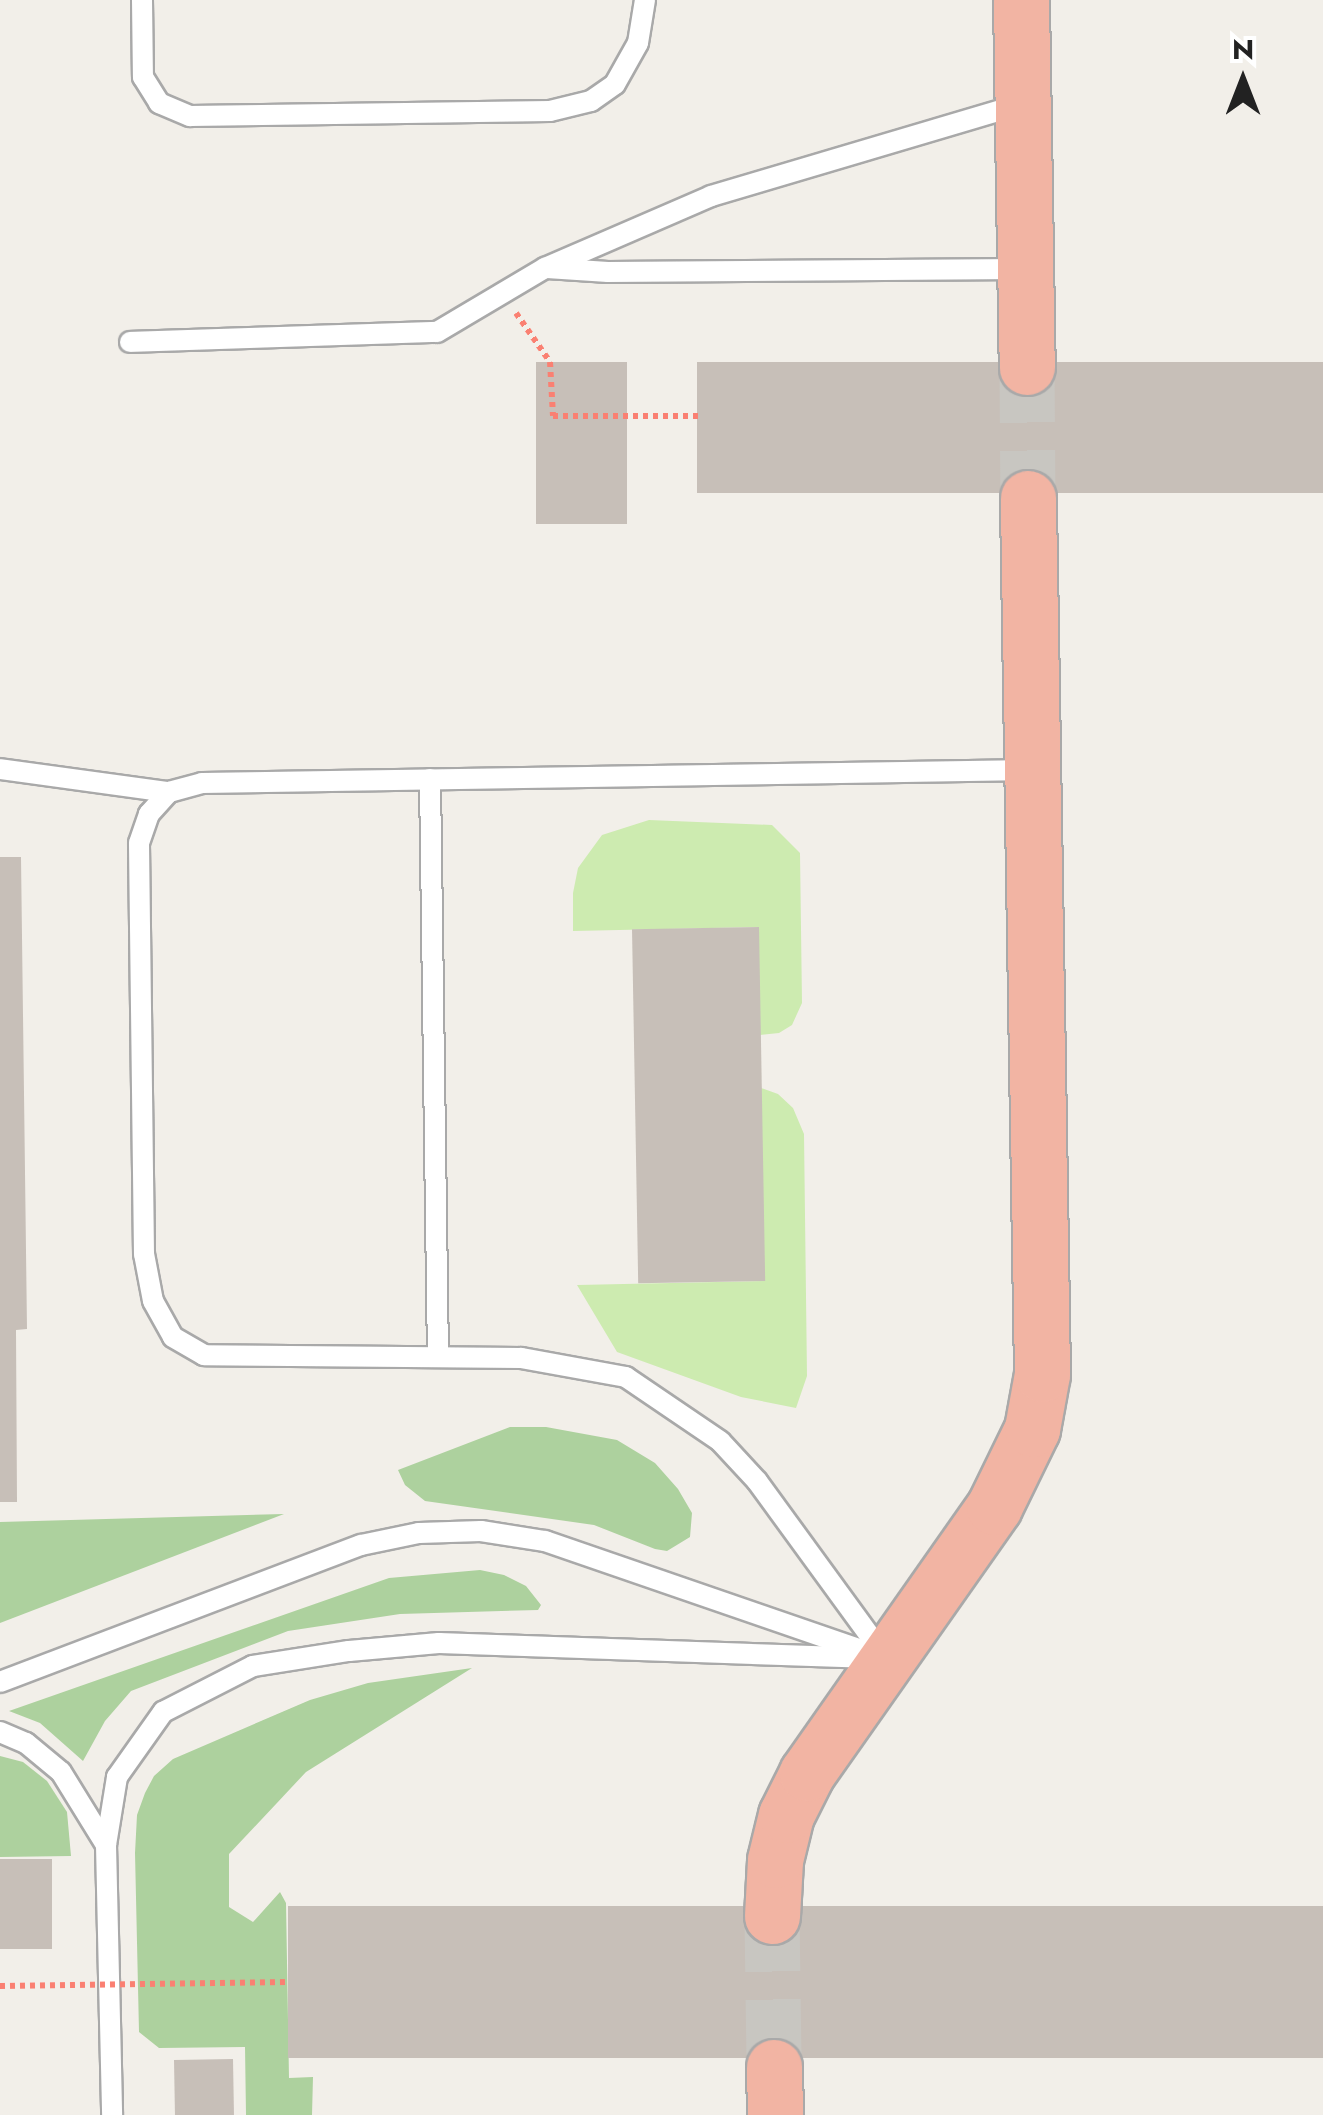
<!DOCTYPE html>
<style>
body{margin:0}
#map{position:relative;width:1323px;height:2115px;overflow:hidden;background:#f2efe9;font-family:Jost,sans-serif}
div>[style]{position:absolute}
.grass>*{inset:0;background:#cdebb0}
.forest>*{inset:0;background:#add19e}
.building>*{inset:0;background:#c7bfb8;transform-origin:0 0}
.trunk-tunnel>*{height:55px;margin-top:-27.5px;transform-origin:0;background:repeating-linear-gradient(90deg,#c8c6c1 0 55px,transparent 0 83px)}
.path>*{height:6px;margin-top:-3px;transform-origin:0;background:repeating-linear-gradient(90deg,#fa8072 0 5px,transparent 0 10px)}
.roads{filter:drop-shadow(2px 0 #a9a9a9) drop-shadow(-2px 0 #a9a9a9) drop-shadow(0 2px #a9a9a9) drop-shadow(0 -2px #a9a9a9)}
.service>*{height:20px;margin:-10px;padding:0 10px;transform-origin:10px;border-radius:10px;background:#fff}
.trunk>*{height:55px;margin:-27.5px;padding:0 27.5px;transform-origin:27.5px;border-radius:27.5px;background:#f2b4a3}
.path-bridge>*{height:6px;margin-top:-3px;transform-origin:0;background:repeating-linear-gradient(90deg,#fa8072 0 5px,transparent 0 10px)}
span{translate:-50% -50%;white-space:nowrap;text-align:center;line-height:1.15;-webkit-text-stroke:9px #fff;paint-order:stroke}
.north{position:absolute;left:1193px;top:30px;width:100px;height:100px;-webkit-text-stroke:8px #fff;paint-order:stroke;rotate:0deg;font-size:28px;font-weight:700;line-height:40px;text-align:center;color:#222}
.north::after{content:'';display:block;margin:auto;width:35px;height:45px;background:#222;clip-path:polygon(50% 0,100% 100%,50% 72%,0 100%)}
</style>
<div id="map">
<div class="grass">
<i style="clip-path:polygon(649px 820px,772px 825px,800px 853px,802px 1003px,792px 1025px,779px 1033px,760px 1035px,758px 927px,573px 931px,573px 893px,578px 868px,602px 835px)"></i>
<i style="clip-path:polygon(761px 1088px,778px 1094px,793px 1108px,804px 1134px,807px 1376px,796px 1408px,741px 1397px,617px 1352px,577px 1285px,764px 1281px)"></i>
</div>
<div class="forest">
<i style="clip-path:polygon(510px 1427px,546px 1427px,617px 1440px,655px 1463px,678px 1489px,692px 1513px,690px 1537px,667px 1551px,655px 1549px,594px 1525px,425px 1501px,405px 1485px,398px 1470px)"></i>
<i style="clip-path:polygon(284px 1514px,0 1623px,0 1522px)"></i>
<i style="clip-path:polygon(480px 1570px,504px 1575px,526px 1586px,541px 1605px,538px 1610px,400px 1614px,288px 1631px,131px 1691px,105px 1721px,83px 1761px,40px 1723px,9px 1711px,389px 1578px)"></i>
<i style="clip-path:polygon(472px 1668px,306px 1772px,229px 1854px,229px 1907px,253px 1922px,280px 1892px,286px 1903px,289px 2078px,313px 2077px,312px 2115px,246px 2115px,245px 2047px,159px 2048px,139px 2032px,135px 1853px,137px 1815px,145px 1793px,154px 1776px,173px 1759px,310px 1700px,368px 1683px)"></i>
<i style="clip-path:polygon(0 1756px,23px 1762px,47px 1781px,67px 1812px,71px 1856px,0 1857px)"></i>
</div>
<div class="building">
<i style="left:536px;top:362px;width:91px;height:162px"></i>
<i style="left:1323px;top:362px;width:131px;height:626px;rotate:90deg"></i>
<i style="clip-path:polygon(0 857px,21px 857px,27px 1329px,16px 1330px,17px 1502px,0 1502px)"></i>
<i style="left:759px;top:927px;width:354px;height:127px;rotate:89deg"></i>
<i style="left:0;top:1859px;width:52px;height:90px"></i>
<i style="left:1323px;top:1906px;width:152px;height:1035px;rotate:90deg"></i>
<i style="left:233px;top:2059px;width:56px;height:59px;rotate:89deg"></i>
</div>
<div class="trunk-tunnel">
<i style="left:1027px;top:367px;width:131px;rotate:89.6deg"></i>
<i style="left:772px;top:1916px;width:151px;rotate:89.2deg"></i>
</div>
<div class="path">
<i style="left:516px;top:313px;width:60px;rotate:55.2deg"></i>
<i style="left:550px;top:362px;width:54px;rotate:86.8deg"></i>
<i style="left:553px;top:416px;width:146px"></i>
</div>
<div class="roads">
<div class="service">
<i style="left:142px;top:0;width:77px;rotate:89.3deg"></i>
<i style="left:143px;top:77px;width:31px;rotate:58deg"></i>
<i style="left:159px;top:103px;width:34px;rotate:23deg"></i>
<i style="left:190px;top:116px;width:360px;rotate:-0.8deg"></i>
<i style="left:550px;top:111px;width:42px;rotate:-13.7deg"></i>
<i style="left:591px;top:101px;width:29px;rotate:-35deg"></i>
<i style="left:615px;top:84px;width:47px;rotate:-60.7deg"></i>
<i style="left:638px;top:43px;width:44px;rotate:-80.8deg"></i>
<i style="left:547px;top:268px;width:61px;rotate:3.8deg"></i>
<i style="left:608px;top:272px;width:414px;rotate:-0.4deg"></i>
<i style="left:130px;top:342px;width:307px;rotate:-1.9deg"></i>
<i style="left:437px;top:332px;width:126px;rotate:-30.7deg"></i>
<i style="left:545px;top:268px;width:181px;rotate:-23.4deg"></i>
<i style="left:711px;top:196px;width:323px;rotate:-16.5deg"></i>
<i style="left:0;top:769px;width:171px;rotate:7.8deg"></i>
<i style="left:430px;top:779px;width:578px;rotate:89.21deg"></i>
<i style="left:886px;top:1658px;width:219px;rotate:-126.1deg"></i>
<i style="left:757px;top:1481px;width:54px;rotate:-132.8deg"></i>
<i style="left:720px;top:1441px;width:114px;rotate:-145.8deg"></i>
<i style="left:626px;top:1377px;width:107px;rotate:-169.7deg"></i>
<i style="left:521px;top:1358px;width:317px;rotate:-179.5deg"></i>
<i style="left:204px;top:1355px;width:36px;rotate:-150deg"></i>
<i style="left:173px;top:1337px;width:41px;rotate:-119.1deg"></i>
<i style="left:153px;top:1301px;width:48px;rotate:-100.8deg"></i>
<i style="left:144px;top:1254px;width:411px;rotate:-90.7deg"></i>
<i style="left:139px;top:843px;width:31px;rotate:-71deg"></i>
<i style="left:149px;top:814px;width:30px;rotate:-48deg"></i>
<i style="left:169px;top:792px;width:34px;rotate:-15deg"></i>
<i style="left:202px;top:783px;width:829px;rotate:-0.9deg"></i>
<i style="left:0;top:1682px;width:386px;rotate:-20.8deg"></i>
<i style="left:361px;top:1545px;width:59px;rotate:-11.7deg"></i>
<i style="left:419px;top:1533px;width:62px;rotate:-1.8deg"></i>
<i style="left:481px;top:1531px;width:65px;rotate:8.9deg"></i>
<i style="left:545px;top:1541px;width:360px;rotate:19deg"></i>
<i style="left:0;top:1732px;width:28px;rotate:23deg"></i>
<i style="left:26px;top:1743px;width:45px;rotate:39.6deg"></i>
<i style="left:61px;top:1772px;width:86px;rotate:58.3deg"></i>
<i style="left:106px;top:1845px;width:270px;rotate:88.7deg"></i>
<i style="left:106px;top:1845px;width:69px;rotate:-80.8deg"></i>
<i style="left:117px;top:1777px;width:80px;rotate:-54.7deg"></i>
<i style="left:163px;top:1712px;width:101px;rotate:-27.1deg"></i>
<i style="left:253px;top:1666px;width:97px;rotate:-8.9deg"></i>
<i style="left:349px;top:1651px;width:90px;rotate:-5.1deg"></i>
<i style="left:439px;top:1643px;width:426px;rotate:2deg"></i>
</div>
<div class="trunk">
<i style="left:1021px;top:0;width:367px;rotate:89.1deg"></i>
<i style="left:772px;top:1916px;width:56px;rotate:-86.9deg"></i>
<i style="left:775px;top:1860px;width:46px;rotate:-76.3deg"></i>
<i style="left:786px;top:1815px;width:47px;rotate:-63.4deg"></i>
<i style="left:807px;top:1773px;width:325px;rotate:-54.9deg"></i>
<i style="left:994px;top:1507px;width:87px;rotate:-64deg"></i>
<i style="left:1032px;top:1429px;width:56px;rotate:-79.7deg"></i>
<i style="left:1042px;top:1374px;width:876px;rotate:-90.92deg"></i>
<i style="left:774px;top:2067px;width:48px;rotate:88.8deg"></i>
</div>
</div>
<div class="path-bridge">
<i style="left:0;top:1986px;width:289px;rotate:-0.8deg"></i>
</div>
<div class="north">N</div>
</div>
